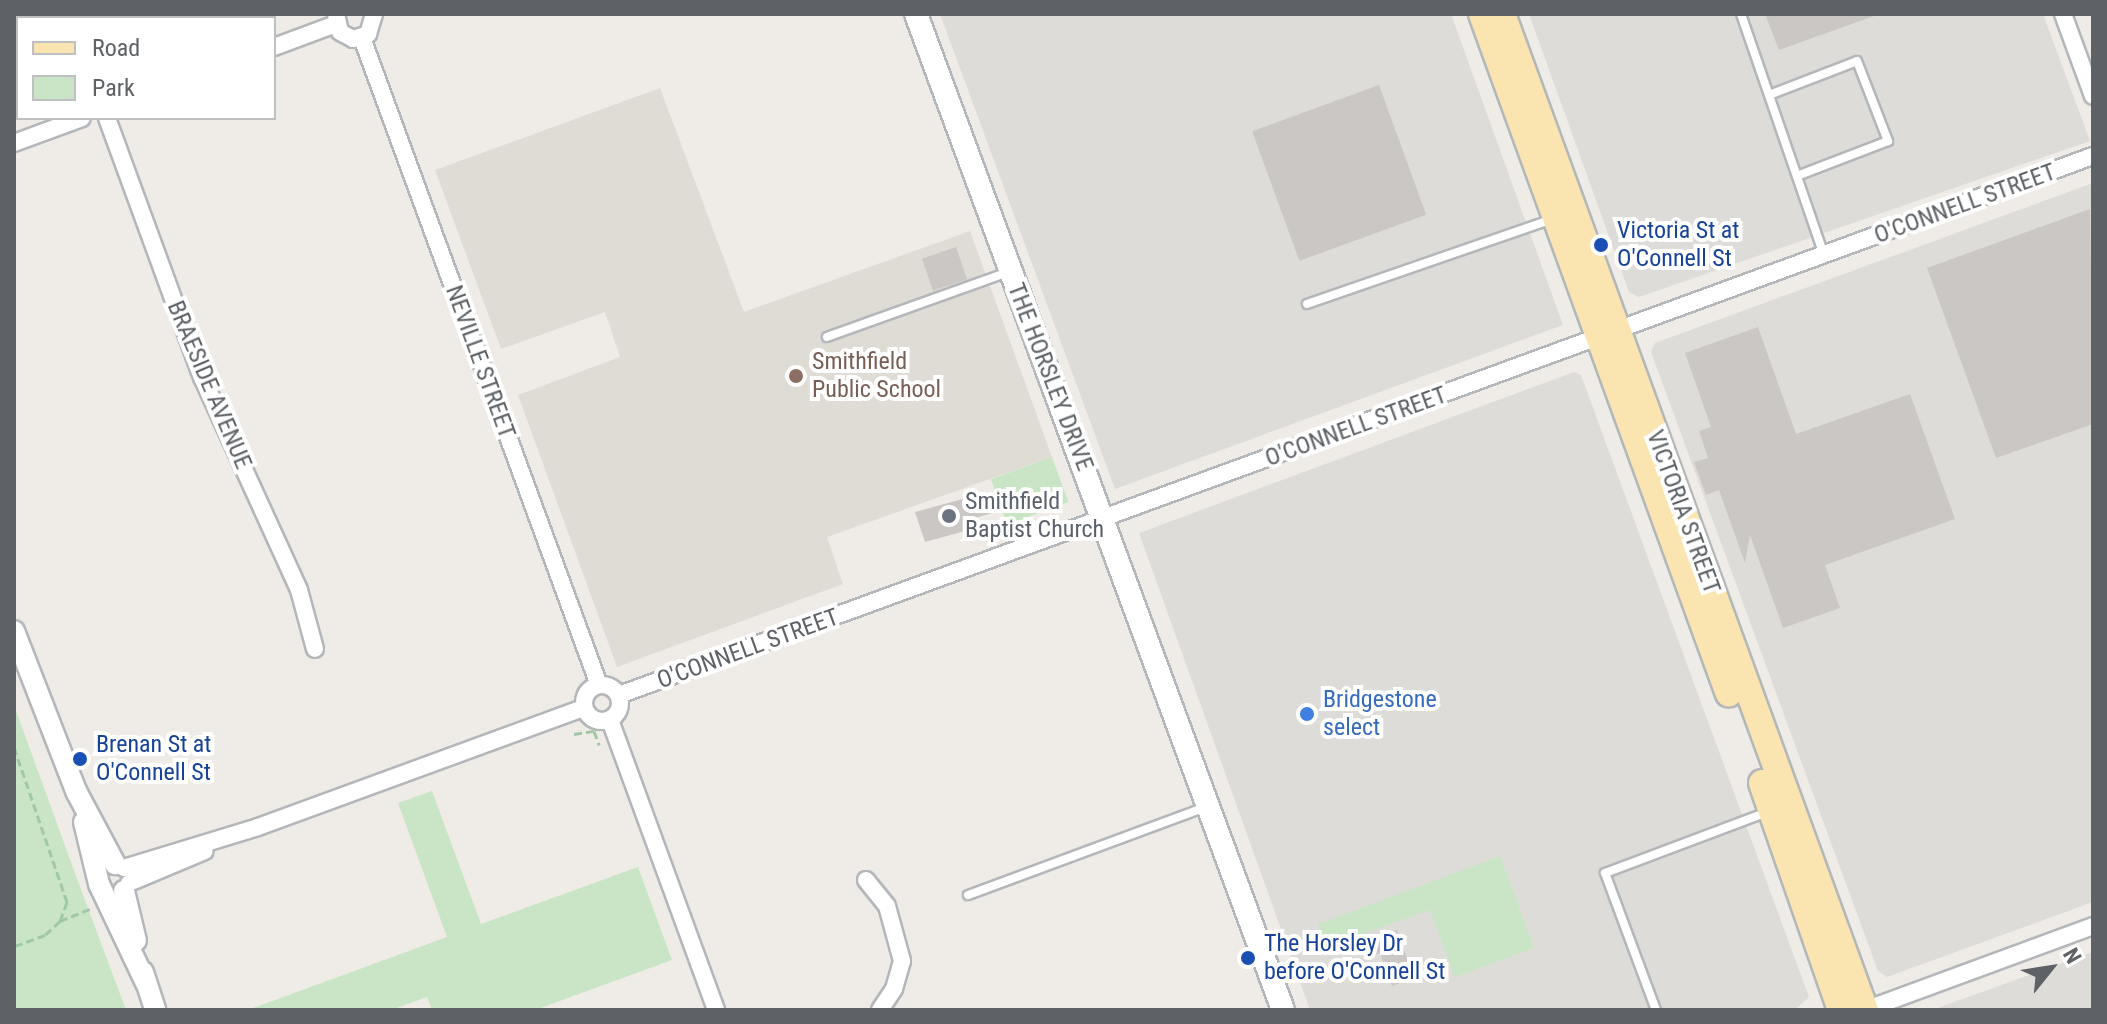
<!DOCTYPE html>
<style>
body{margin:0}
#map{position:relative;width:2107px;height:1024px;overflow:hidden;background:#efece7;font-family:"Roboto Condensed",sans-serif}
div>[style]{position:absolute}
.industrial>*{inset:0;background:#dedcd9}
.education>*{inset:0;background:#dfdbd5}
.green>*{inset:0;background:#c9e5c5;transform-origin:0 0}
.building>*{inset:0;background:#cbc7c4;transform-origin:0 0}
.path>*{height:3px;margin-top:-1.5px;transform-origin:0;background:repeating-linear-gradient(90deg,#a0c8a6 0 8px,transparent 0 12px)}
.roads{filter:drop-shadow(2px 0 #b4b7ba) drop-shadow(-2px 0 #b4b7ba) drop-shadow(0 2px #b4b7ba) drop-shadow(0 -2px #b4b7ba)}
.service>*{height:8px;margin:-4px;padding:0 4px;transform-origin:4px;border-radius:4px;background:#fff}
.minor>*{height:16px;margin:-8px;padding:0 8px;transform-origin:8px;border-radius:8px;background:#fff}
.minor>.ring{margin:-8px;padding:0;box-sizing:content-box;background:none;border:16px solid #fff;border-radius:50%}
.tertiary>*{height:20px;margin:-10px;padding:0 10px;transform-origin:10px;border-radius:10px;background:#fff}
.secondary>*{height:22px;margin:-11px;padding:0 11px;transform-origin:11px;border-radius:11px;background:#fff}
.primary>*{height:26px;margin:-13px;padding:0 13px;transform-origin:13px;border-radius:13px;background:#fae5b1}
.dots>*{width:22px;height:22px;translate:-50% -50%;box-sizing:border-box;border:4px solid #fff;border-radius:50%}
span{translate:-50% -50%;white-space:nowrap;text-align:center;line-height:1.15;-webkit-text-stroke:8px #fff;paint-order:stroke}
.street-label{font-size:24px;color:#5e6266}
.transit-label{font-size:24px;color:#164399}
.left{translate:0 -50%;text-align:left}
.education-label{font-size:24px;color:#785e54}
.worship-label{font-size:24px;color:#5b616d}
.shop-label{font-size:24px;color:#366cbe}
.frame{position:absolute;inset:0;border:16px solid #5e6266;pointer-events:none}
.legend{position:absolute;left:16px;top:16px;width:260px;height:104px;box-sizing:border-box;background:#fff;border:2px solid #bfc0c2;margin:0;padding:10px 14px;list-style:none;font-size:24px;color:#5e6266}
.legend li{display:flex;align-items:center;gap:16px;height:40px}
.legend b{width:40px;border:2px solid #bfc0c2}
.north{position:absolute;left:2011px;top:928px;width:80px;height:80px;-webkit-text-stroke:6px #fff;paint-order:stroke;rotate:60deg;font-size:22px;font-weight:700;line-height:32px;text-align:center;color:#5e6266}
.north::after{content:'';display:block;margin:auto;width:28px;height:36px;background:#5e6266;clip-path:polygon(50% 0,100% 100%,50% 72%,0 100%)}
</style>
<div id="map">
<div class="industrial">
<i style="clip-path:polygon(940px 14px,1451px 14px,1563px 325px,1115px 489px)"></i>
<i style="clip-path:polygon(1529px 14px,2043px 14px,2090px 141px,1639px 297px,1629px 292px)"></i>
<i style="clip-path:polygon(2093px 183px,2093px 902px,1887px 977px,1878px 971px,1651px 352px,1655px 343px)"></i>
<i style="clip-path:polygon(1574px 372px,1581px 375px,1809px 997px,1795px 1010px,1310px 1010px,1139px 533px)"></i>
<i style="clip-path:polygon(2093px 952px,2093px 1010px,1932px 1010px)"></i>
</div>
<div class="education">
<i style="clip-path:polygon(660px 88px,744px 312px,970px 231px,1052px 457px,827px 537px,843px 584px,617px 667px,518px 395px,620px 357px,605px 312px,501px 349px,435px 170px)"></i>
</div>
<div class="green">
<i style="left:1052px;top:457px;width:48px;height:65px;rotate:70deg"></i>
<i style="clip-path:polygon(14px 705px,76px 876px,126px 1010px,14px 1010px)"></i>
<i style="clip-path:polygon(432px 791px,481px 924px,638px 867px,672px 960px,535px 1010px,432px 1010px,427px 997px,391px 1010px,248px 1010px,447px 937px,398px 803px)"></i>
<i style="clip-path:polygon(1500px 856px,1534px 948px,1455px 977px,1430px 910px,1326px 947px,1318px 924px)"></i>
</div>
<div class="building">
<i style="clip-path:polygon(1765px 14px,1874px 14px,1874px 16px,1779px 50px)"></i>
<i style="left:1379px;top:85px;width:138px;height:135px;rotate:70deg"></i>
<i style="clip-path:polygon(2090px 209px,2093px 424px,1996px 458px,1927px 268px)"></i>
<i style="left:956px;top:247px;width:34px;height:36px;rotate:71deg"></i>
<i style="clip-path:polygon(1758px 327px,1796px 434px,1910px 394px,1955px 519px,1825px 565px,1840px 608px,1783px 628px,1750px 535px,1745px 563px,1719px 490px,1706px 495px,1694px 462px,1708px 458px,1699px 431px,1711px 427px,1685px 353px)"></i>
<i style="clip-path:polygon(988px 492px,995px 512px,969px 520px,965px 531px,925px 542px,915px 512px)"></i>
<i style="clip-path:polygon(1397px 930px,1414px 978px,1392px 986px,1380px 953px,1367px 958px,1362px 942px)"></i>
</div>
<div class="path">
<i style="left:574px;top:734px;width:20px;rotate:-9deg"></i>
<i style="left:594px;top:731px;width:15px;rotate:70deg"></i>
<i style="left:14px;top:747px;width:164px;rotate:71.1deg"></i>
<i style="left:67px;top:902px;width:20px;rotate:110deg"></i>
<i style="left:60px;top:921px;width:21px;rotate:137deg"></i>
<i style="left:45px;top:935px;width:33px;rotate:160deg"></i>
<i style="left:60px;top:921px;width:35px;rotate:-22deg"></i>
</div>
<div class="roads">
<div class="service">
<i style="left:1741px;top:14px;width:255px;rotate:71deg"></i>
<i style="left:1769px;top:95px;width:94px;rotate:-21.1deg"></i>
<i style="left:1857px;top:61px;width:86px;rotate:68.8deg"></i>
<i style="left:1888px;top:141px;width:97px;rotate:159deg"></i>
<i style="left:1307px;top:304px;width:259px;rotate:-19.1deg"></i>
<i style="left:827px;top:337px;width:193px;rotate:-19.7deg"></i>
<i style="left:968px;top:895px;width:256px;rotate:-20.3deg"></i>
<i style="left:1656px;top:1010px;width:146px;rotate:-110.4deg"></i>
<i style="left:1605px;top:873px;width:173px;rotate:-20.6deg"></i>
</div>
<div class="minor">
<i style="left:336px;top:14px;width:18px;rotate:77deg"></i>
<i style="left:340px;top:32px;width:15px;rotate:28deg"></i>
<i style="left:353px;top:39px;width:16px;rotate:-18deg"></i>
<i style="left:368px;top:34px;width:21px;rotate:-73deg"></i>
<i style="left:2063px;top:14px;width:87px;rotate:69.9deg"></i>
<i style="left:362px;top:38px;width:689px;rotate:69.88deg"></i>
<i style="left:274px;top:47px;width:66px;rotate:-20.4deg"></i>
<i style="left:107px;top:118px;width:276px;rotate:69.9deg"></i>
<i style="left:202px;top:377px;width:234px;rotate:65.5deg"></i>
<i style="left:299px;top:590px;width:61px;rotate:74.8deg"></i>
<i style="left:14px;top:143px;width:72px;rotate:-20.2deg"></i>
<i class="ring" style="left:584px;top:685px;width:20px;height:20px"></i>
<i style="left:619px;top:695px;width:1569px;rotate:-20.09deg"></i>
<i style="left:610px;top:720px;width:309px;rotate:69.9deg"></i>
<i style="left:124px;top:868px;width:140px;rotate:-17deg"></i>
<i style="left:258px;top:827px;width:347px;rotate:-20.1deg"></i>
<i style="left:866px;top:880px;width:33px;rotate:51deg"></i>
<i style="left:887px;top:906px;width:57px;rotate:74.7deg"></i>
<i style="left:902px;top:961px;width:29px;rotate:106deg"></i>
<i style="left:894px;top:989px;width:25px;rotate:124deg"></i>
<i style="left:129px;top:883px;width:82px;rotate:-22.8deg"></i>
<i style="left:1865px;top:1010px;width:243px;rotate:-20.2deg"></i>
</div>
<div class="tertiary">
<i style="left:14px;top:631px;width:172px;rotate:68.8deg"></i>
<i style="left:76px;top:791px;width:83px;rotate:61.9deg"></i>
<i style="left:84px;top:822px;width:64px;rotate:76.4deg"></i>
<i style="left:99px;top:884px;width:110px;rotate:64.6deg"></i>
<i style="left:124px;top:891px;width:51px;rotate:76.5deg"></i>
<i style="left:143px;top:972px;width:40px;rotate:72deg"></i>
</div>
<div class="secondary">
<i style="left:916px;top:14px;width:1061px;rotate:69.77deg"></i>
</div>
<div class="primary">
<i style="left:1482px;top:14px;width:723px;rotate:70.04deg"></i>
<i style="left:1502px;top:14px;width:1060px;rotate:69.98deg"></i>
<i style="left:1762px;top:783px;width:240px;rotate:70.8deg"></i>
</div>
</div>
<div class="dots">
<i style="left:1601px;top:245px;background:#1a4fb4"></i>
<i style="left:796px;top:376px;background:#8d6e63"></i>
<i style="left:949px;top:516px;background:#6b7280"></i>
<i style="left:1307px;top:714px;background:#3f7fe0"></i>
<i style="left:80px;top:759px;background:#1a4fb4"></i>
<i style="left:1248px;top:958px;background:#1a4fb4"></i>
</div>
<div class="street-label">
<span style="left:1965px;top:204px;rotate:-20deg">O'CONNELL STREET</span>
<span style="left:480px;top:362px;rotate:70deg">NEVILLE STREET</span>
<span style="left:1050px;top:377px;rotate:69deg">THE HORSLEY DRIVE</span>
<span style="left:209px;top:385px;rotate:67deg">BRAESIDE AVENUE</span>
<span style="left:1356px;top:427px;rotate:-20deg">O'CONNELL STREET</span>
<span style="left:1683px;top:512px;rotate:70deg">VICTORIA STREET</span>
<span style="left:748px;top:649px;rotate:-20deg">O'CONNELL STREET</span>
</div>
<div class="transit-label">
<span class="left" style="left:1617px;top:245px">Victoria St at<br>O'Connell St</span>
<span class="left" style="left:96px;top:759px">Brenan St at<br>O'Connell St</span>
<span class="left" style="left:1264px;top:958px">The Horsley Dr<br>before O'Connell St</span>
</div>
<div class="education-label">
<span class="left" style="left:812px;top:376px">Smithfield<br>Public School</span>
</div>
<div class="worship-label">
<span class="left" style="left:965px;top:516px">Smithfield<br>Baptist Church</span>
</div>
<div class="shop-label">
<span class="left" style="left:1323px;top:714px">Bridgestone<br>select</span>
</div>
<div class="frame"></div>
<ul class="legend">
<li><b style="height:10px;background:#fae5b1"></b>Road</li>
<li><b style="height:22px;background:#c9e5c5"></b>Park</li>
</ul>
<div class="north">N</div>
</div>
